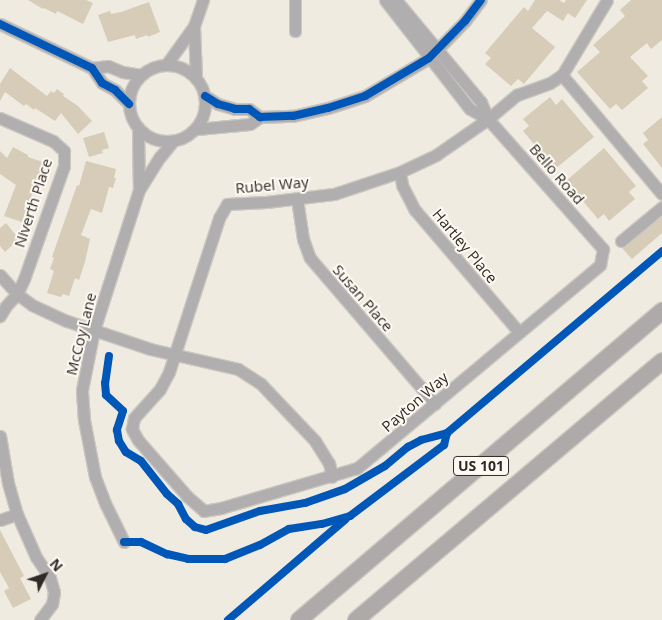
<!DOCTYPE html>
<style>
body{margin:0}
#map{position:relative;width:662px;height:620px;overflow:hidden;background:#f0ebe1;font-family:"Open Sans",sans-serif}
div>[style]{position:absolute}
.building>*{inset:0;background:#d6ccb8}
.roads{filter:drop-shadow(1px 0 #cbc7c1) drop-shadow(-1px 0 #cbc7c1) drop-shadow(0 1px #cbc7c1) drop-shadow(0 -1px #cbc7c1)}
.minor>*{height:11px;margin:-5.5px;padding:0 5.5px;transform-origin:5.5px;border-radius:5.5px;background:#b0aeaf}
.minor>.ring{margin:-5.5px;padding:0;box-sizing:content-box;background:none;border:11px solid #b0aeaf;border-radius:50%}
.highway>*{height:16px;margin:-8px;padding:0 8px;transform-origin:8px;border-radius:8px;background:#aeaaaa}
.cycleway>*{height:8px;margin:-4px;padding:0 4px;transform-origin:4px;border-radius:4px;background:#0057b8}
span{translate:-50% -50%;white-space:nowrap;text-align:center;line-height:1.15;-webkit-text-stroke:4px #fefaf3;paint-order:stroke}
.shield-label span{padding:1px 4px;background:#fefaf3;border:1px solid;border-radius:4px;-webkit-text-stroke-width:0}
.shield-label{font-size:14px;color:#2e2a24;font-weight:700}
.street-label{font-size:15px;color:#2e2a24}
.north{position:absolute;left:20px;top:550px;width:50px;height:50px;-webkit-text-stroke:4px #fefaf3;paint-order:stroke;rotate:49deg;font-size:14px;font-weight:700;line-height:20px;text-align:center;color:#2e2a24}
.north::after{content:'';display:block;margin:auto;width:18px;height:22px;background:#2e2a24;clip-path:polygon(50% 0,100% 100%,50% 72%,0 100%)}
</style>
<div id="map">
<div class="building">
<i style="clip-path:polygon(28px 0,86px 0,93px 3px,83px 24px,57px 11px,56px 14px,44px 8px,43px 9px)"></i>
<i style="clip-path:polygon(535px 0,559px 0,564px 3px,566px 0,587px 0,575px 18px,568px 13px,563px 21px,547px 11px,532px 28px,555px 47px,524px 84px,518px 79px,511px 86px,485px 64px,491px 58px,485px 53px,524px 7px,528px 11px)"></i>
<i style="clip-path:polygon(631px 0,662px 0,662px 40px,651px 49px,647px 43px,630px 57px,648px 76px,642px 81px,648px 88px,622px 110px,616px 104px,610px 109px,577px 72px,600px 52px,593px 45px,625px 16px,620px 10px)"></i>
<i style="clip-path:polygon(149px 2px,160px 32px,148px 37px,147px 35px,136px 39px,135px 35px,108px 42px,98px 15px,110px 11px,111px 14px,121px 12px)"></i>
<i style="clip-path:polygon(10px 68px,47px 96px,51px 91px,54px 93px,57px 89px,64px 94px,63px 96px,78px 106px,92px 121px,78px 134px,61px 113px,55px 121px,35px 108px,34px 110px,26px 104px,24px 106px,5px 92px,0 101px,0 84px)"></i>
<i style="clip-path:polygon(550px 97px,556px 105px,562px 99px,594px 137px,555px 169px,523px 131px,529px 126px,523px 119px)"></i>
<i style="clip-path:polygon(662px 117px,662px 168px,643px 144px,648px 140px,643px 133px)"></i>
<i style="clip-path:polygon(104px 132px,109px 148px,102px 150px,103px 153px,89px 157px,83px 138px)"></i>
<i style="clip-path:polygon(13px 147px,28px 155px,28px 157px,46px 163px,38px 186px,34px 185px,28px 211px,26px 210px,22px 222px,4px 216px,16px 185px,0 174px,0 151px,7px 158px)"></i>
<i style="clip-path:polygon(604px 148px,636px 186px,629px 192px,635px 199px,609px 221px,604px 214px,598px 219px,566px 181px)"></i>
<i style="clip-path:polygon(86px 161px,116px 169px,114px 178px,116px 178px,113px 188px,109px 187px,102px 213px,91px 209px,81px 235px,90px 239px,85px 262px,79px 280px,75px 278px,69px 296px,63px 294px,61px 297px,47px 293px,54px 271px,50px 269px,54px 258px,52px 257px,77px 185px,79px 186px)"></i>
<i style="clip-path:polygon(662px 217px,662px 233px,632px 259px,622px 248px)"></i>
<i style="clip-path:polygon(6px 223px,19px 239px,5px 252px,0 246px,0 228px)"></i>
<i style="clip-path:polygon(0 530px,24px 576px,20px 578px,31px 599px,13px 608px,4px 591px,9px 588px,0 572px)"></i>
</div>
<div class="roads">
<div class="minor">
<i style="left:295px;top:0;width:31px;rotate:90deg"></i>
<i style="left:385px;top:0;width:138px;rotate:52.1deg"></i>
<i style="left:470px;top:109px;width:21px;rotate:29deg"></i>
<i style="left:488px;top:119px;width:174px;rotate:48.5deg"></i>
<i style="left:603px;top:249px;width:16px;rotate:101deg"></i>
<i style="left:600px;top:265px;width:317px;rotate:140.1deg"></i>
<i style="left:357px;top:468px;width:142px;rotate:163.6deg"></i>
<i style="left:221px;top:508px;width:17px;rotate:170deg"></i>
<i style="left:204px;top:511px;width:23px;rotate:-139deg"></i>
<i style="left:187px;top:496px;width:74px;rotate:-131.2deg"></i>
<i style="left:138px;top:440px;width:13px;rotate:-119deg"></i>
<i style="left:132px;top:429px;width:11px;rotate:-80deg"></i>
<i style="left:134px;top:418px;width:39px;rotate:-48deg"></i>
<i style="left:160px;top:389px;width:19px;rotate:-62deg"></i>
<i style="left:169px;top:372px;width:162px;rotate:-72deg"></i>
<i style="left:219px;top:218px;width:16px;rotate:-60deg"></i>
<i style="left:227px;top:204px;width:39px;rotate:-3deg"></i>
<i style="left:266px;top:202px;width:68px;rotate:-6.7deg"></i>
<i style="left:334px;top:194px;width:70px;rotate:-18.4deg"></i>
<i style="left:400px;top:172px;width:40px;rotate:-25deg"></i>
<i style="left:436px;top:155px;width:63px;rotate:-34.7deg"></i>
<i style="left:488px;top:119px;width:38px;rotate:-40deg"></i>
<i style="left:517px;top:95px;width:35px;rotate:-20deg"></i>
<i style="left:550px;top:83px;width:14px;rotate:-34deg"></i>
<i style="left:562px;top:75px;width:87px;rotate:-59deg"></i>
<i style="left:396px;top:0;width:133px;rotate:50.2deg"></i>
<i style="left:481px;top:102px;width:18px;rotate:68deg"></i>
<i style="left:0;top:24px;width:102px;rotate:25.6deg"></i>
<i style="left:92px;top:68px;width:16px;rotate:-7deg"></i>
<i style="left:108px;top:66px;width:16px;rotate:22deg"></i>
<i style="left:123px;top:72px;width:18px;rotate:9deg"></i>
<i style="left:194px;top:26px;width:52px;rotate:87.8deg"></i>
<i class="ring" style="left:129px;top:65px;width:65px;height:65px"></i>
<i style="left:166px;top:65px;width:48px;rotate:-54.3deg"></i>
<i style="left:194px;top:26px;width:28px;rotate:-71deg"></i>
<i style="left:92px;top:68px;width:18px;rotate:56deg"></i>
<i style="left:102px;top:83px;width:15px;rotate:28deg"></i>
<i style="left:115px;top:90px;width:20px;rotate:45deg"></i>
<i style="left:562px;top:75px;width:155px;rotate:50deg"></i>
<i style="left:205px;top:96px;width:15px;rotate:32deg"></i>
<i style="left:218px;top:104px;width:18px;rotate:16deg"></i>
<i style="left:235px;top:109px;width:14px"></i>
<i style="left:249px;top:109px;width:14px;rotate:36deg"></i>
<i style="left:0;top:118px;width:58px;rotate:23.5deg"></i>
<i style="left:53px;top:141px;width:15px;rotate:42deg"></i>
<i style="left:64px;top:151px;width:15px;rotate:90deg"></i>
<i style="left:64px;top:166px;width:120px;rotate:109.5deg"></i>
<i style="left:24px;top:279px;width:17px;rotate:115deg"></i>
<i style="left:17px;top:294px;width:16px;rotate:133deg"></i>
<i style="left:6px;top:306px;width:12px;rotate:121deg"></i>
<i style="left:138px;top:128px;width:62px;rotate:89.1deg"></i>
<i style="left:197px;top:129px;width:53px;rotate:-5.4deg"></i>
<i style="left:250px;top:124px;width:12px;rotate:-35deg"></i>
<i style="left:260px;top:117px;width:33px;rotate:-2deg"></i>
<i style="left:293px;top:116px;width:36px;rotate:-13deg"></i>
<i style="left:328px;top:108px;width:39px;rotate:-18deg"></i>
<i style="left:365px;top:96px;width:74px;rotate:-30.7deg"></i>
<i style="left:429px;top:58px;width:52px;rotate:-45.8deg"></i>
<i style="left:465px;top:21px;width:26px;rotate:-53deg"></i>
<i style="left:400px;top:172px;width:13px;rotate:81deg"></i>
<i style="left:402px;top:185px;width:28px;rotate:63deg"></i>
<i style="left:415px;top:210px;width:160px;rotate:49.6deg"></i>
<i style="left:297px;top:199px;width:40px;rotate:81.5deg"></i>
<i style="left:303px;top:239px;width:20px;rotate:70deg"></i>
<i style="left:310px;top:258px;width:192px;rotate:49.4deg"></i>
<i style="left:621px;top:241px;width:53px;rotate:-39.7deg"></i>
<i style="left:0;top:275px;width:25px;rotate:48deg"></i>
<i style="left:17px;top:294px;width:19px;rotate:36deg"></i>
<i style="left:32px;top:305px;width:38px;rotate:25deg"></i>
<i style="left:67px;top:321px;width:88px;rotate:18.6deg"></i>
<i style="left:150px;top:349px;width:90px;rotate:12.8deg"></i>
<i style="left:238px;top:369px;width:27px;rotate:33deg"></i>
<i style="left:261px;top:384px;width:79px;rotate:46.5deg"></i>
<i style="left:315px;top:441px;width:26px;rotate:58deg"></i>
<i style="left:329px;top:463px;width:14px;rotate:78deg"></i>
<i style="left:0;top:436px;width:48px;rotate:80.3deg"></i>
<i style="left:8px;top:483px;width:32px;rotate:74deg"></i>
<i style="left:17px;top:514px;width:47px;rotate:66.2deg"></i>
<i style="left:36px;top:557px;width:25px;rotate:56deg"></i>
<i style="left:50px;top:578px;width:15px;rotate:74deg"></i>
<i style="left:54px;top:592px;width:12px;rotate:99deg"></i>
<i style="left:52px;top:604px;width:20px;rotate:127deg"></i>
<i style="left:0;top:520px;width:18px;rotate:-19deg"></i>
<i style="left:124px;top:542px;width:43px;rotate:-116deg"></i>
<i style="left:105px;top:503px;width:28px;rotate:-111deg"></i>
<i style="left:95px;top:477px;width:58px;rotate:-100.9deg"></i>
<i style="left:84px;top:420px;width:30px;rotate:-94deg"></i>
<i style="left:82px;top:390px;width:61px;rotate:-78.7deg"></i>
<i style="left:94px;top:330px;width:147px;rotate:-72.2deg"></i>
<i style="left:139px;top:190px;width:39px;rotate:-58deg"></i>
<i style="left:160px;top:157px;width:21px;rotate:-51deg"></i>
</div>
<div class="highway">
<i style="left:299px;top:620px;width:477px;rotate:-40.4deg"></i>
<i style="left:356px;top:620px;width:401px;rotate:-40.2deg"></i>
</div>
</div>
<div class="cycleway">
<i style="left:0;top:24px;width:102px;rotate:25.6deg"></i>
<i style="left:92px;top:68px;width:18px;rotate:56deg"></i>
<i style="left:102px;top:83px;width:15px;rotate:28deg"></i>
<i style="left:115px;top:90px;width:20px;rotate:45deg"></i>
<i style="left:205px;top:96px;width:15px;rotate:32deg"></i>
<i style="left:218px;top:104px;width:18px;rotate:16deg"></i>
<i style="left:235px;top:109px;width:14px"></i>
<i style="left:249px;top:109px;width:14px;rotate:36deg"></i>
<i style="left:260px;top:117px;width:33px;rotate:-2deg"></i>
<i style="left:293px;top:116px;width:36px;rotate:-13deg"></i>
<i style="left:328px;top:108px;width:39px;rotate:-18deg"></i>
<i style="left:365px;top:96px;width:74px;rotate:-30.7deg"></i>
<i style="left:429px;top:58px;width:52px;rotate:-45.8deg"></i>
<i style="left:465px;top:21px;width:26px;rotate:-53deg"></i>
<i style="left:109px;top:356px;width:27px;rotate:98deg"></i>
<i style="left:105px;top:383px;width:12px;rotate:85deg"></i>
<i style="left:106px;top:395px;width:23px;rotate:43deg"></i>
<i style="left:123px;top:411px;width:20px;rotate:108deg"></i>
<i style="left:117px;top:430px;width:11px;rotate:80deg"></i>
<i style="left:119px;top:441px;width:13px;rotate:58deg"></i>
<i style="left:126px;top:452px;width:17px;rotate:31deg"></i>
<i style="left:141px;top:461px;width:42px;rotate:51.8deg"></i>
<i style="left:167px;top:494px;width:15px;rotate:42deg"></i>
<i style="left:178px;top:504px;width:17px;rotate:62deg"></i>
<i style="left:186px;top:519px;width:12px;rotate:42deg"></i>
<i style="left:195px;top:527px;width:11px;rotate:15deg"></i>
<i style="left:206px;top:530px;width:57px;rotate:-19.4deg"></i>
<i style="left:260px;top:511px;width:46px;rotate:-10.1deg"></i>
<i style="left:305px;top:503px;width:42px;rotate:-19.3deg"></i>
<i style="left:345px;top:489px;width:46px;rotate:-29.9deg"></i>
<i style="left:385px;top:466px;width:30px;rotate:-40deg"></i>
<i style="left:408px;top:447px;width:15px;rotate:-28deg"></i>
<i style="left:421px;top:440px;width:27px;rotate:-15deg"></i>
<i style="left:447px;top:433px;width:282px;rotate:-40.2deg"></i>
<i style="left:124px;top:542px;width:17px"></i>
<i style="left:141px;top:542px;width:29px;rotate:25deg"></i>
<i style="left:167px;top:554px;width:22px;rotate:13deg"></i>
<i style="left:188px;top:559px;width:37px"></i>
<i style="left:225px;top:559px;width:38px;rotate:-22deg"></i>
<i style="left:260px;top:545px;width:33px;rotate:-29deg"></i>
<i style="left:289px;top:529px;width:33px;rotate:-9deg"></i>
<i style="left:322px;top:524px;width:29px;rotate:-16deg"></i>
<i style="left:350px;top:516px;width:118px;rotate:-37.1deg"></i>
<i style="left:444px;top:445px;width:12px;rotate:-76deg"></i>
<i style="left:228px;top:620px;width:155px;rotate:-40.6deg"></i>
</div>
<div class="shield-label">
<span style="left:481px;top:466px">US 101</span>
</div>
<div class="street-label">
<span style="left:557px;top:174px;rotate:49deg">Bello Road</span>
<span style="left:272px;top:185px;rotate:-5deg">Rubel Way</span>
<span style="left:33px;top:203px;rotate:-72deg">Niverth Place</span>
<span style="left:465px;top:246px;rotate:50deg">Hartley Place</span>
<span style="left:363px;top:298px;rotate:49deg">Susan Place</span>
<span style="left:81px;top:334px;rotate:-76deg">McCoy Lane</span>
<span style="left:415px;top:402px;rotate:-41deg">Payton Way</span>
</div>
<div class="north">N</div>
</div>
